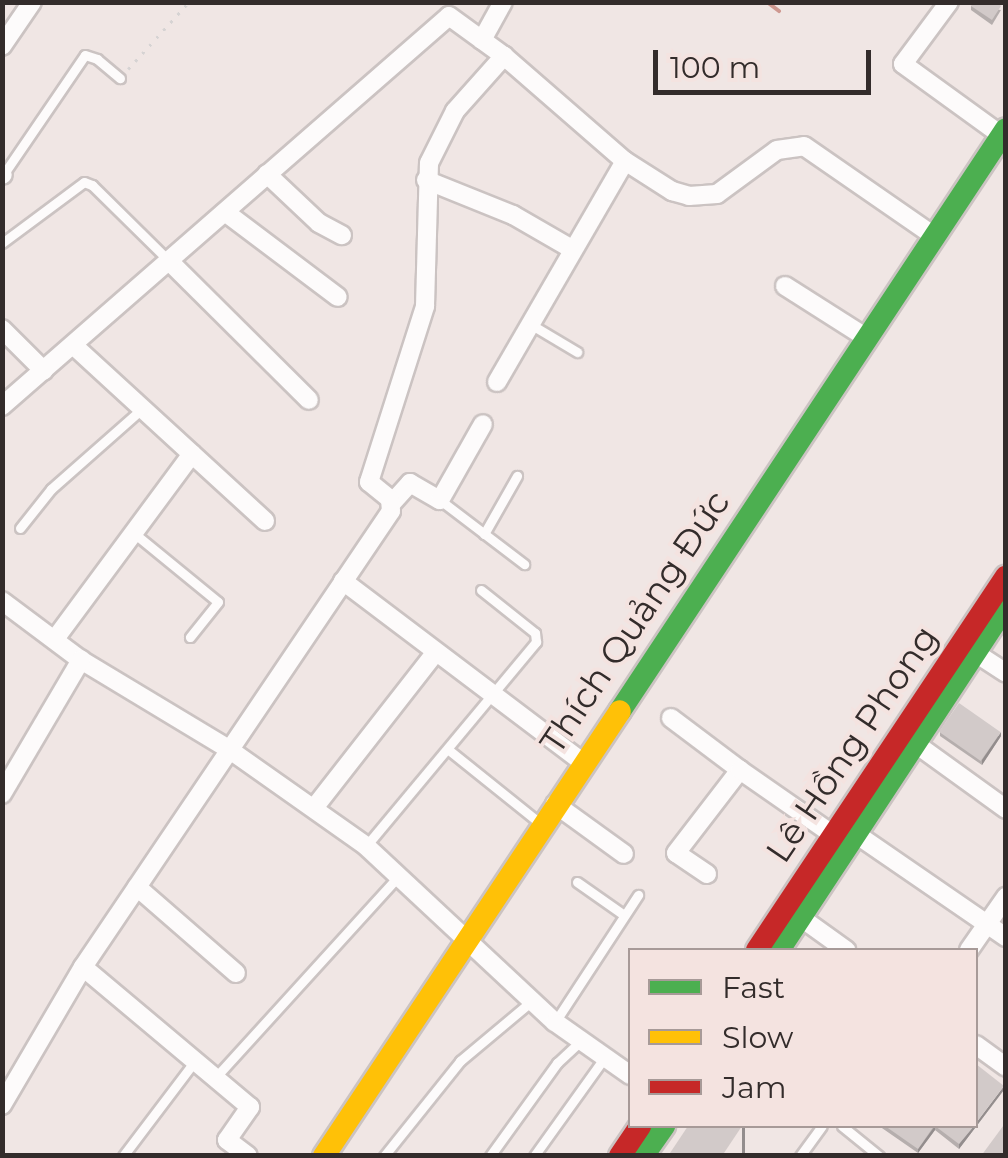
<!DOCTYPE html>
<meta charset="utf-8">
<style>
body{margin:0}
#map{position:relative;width:1008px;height:1158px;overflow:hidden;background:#f0e6e4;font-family:Montserrat,sans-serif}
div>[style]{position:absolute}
.stream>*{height:4px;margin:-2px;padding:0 2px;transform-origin:2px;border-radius:2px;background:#ce9890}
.path>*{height:2.5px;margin-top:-1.25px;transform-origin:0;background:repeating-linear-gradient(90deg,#d6d3d3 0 2.5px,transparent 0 10.5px)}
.roads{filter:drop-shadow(2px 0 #cbc3c2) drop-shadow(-2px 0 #cbc3c2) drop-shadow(0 2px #cbc3c2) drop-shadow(0 -2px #cbc3c2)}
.lane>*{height:9px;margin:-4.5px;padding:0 4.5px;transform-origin:4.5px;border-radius:4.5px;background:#fdfbfb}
.street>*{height:18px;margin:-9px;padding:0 9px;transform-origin:9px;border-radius:9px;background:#fdfbfb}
.fast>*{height:22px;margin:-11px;padding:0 11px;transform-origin:11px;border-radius:11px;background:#4caf50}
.slow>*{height:22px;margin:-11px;padding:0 11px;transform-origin:11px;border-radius:11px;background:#ffc107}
.jam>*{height:22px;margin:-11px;padding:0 11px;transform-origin:11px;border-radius:11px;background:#c62828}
.wall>*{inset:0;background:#b5aead}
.shaded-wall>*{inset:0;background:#938d8d;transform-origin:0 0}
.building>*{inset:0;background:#d2cac9;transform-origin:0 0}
span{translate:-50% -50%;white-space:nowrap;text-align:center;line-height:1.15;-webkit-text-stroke:8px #f4e3e0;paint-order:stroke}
.street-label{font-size:35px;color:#332c2b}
.frame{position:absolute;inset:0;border:5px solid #332c2b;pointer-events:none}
.legend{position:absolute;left:628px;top:948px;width:350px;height:180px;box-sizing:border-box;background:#f4e3e0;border:2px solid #a79a98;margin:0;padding:12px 18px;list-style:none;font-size:30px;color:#332c2b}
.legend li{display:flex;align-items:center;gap:20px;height:50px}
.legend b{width:50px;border:2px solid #a79a98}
.scale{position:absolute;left:653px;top:50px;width:218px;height:45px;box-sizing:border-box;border:5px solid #332c2b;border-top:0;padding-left:12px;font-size:30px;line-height:35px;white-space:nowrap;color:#332c2b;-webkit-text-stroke:8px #f4e3e0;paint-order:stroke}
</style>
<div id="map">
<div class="stream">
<i style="left:767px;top:2px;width:15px;rotate:37deg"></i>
</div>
<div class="path">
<i style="left:128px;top:69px;width:91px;rotate:-47.7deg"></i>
</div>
<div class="roads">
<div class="lane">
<i style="left:3px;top:175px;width:145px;rotate:-55.7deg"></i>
<i style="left:85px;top:55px;width:13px;rotate:18deg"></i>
<i style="left:97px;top:59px;width:30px;rotate:40deg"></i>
<i style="left:2px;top:243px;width:102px;rotate:-36.6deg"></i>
<i style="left:84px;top:182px;width:9px;rotate:21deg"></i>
<i style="left:92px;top:185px;width:107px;rotate:44.6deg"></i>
<i style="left:530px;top:324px;width:55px;rotate:30.8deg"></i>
<i style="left:440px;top:500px;width:106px;rotate:37.3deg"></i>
<i style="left:20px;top:528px;width:50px;rotate:-51.5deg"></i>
<i style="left:51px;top:489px;width:123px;rotate:-41.4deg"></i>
<i style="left:135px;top:534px;width:107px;rotate:39.3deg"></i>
<i style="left:218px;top:602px;width:45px;rotate:128.7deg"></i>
<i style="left:484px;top:534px;width:67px;rotate:-60.4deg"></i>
<i style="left:450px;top:751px;width:117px;rotate:38.7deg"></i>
<i style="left:366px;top:846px;width:266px;rotate:-50.2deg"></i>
<i style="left:536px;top:642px;width:9px;rotate:-96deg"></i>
<i style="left:535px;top:633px;width:69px;rotate:-141.5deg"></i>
<i style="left:577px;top:882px;width:57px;rotate:35.1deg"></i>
<i style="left:555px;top:1022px;width:152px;rotate:-56.8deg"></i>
<i style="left:214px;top:1079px;width:273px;rotate:-47.7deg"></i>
<i style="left:842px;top:1126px;width:48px;rotate:39deg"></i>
<i style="left:123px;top:1156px;width:118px;rotate:-52.9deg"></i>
<i style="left:384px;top:1156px;width:122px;rotate:-51.3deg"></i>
<i style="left:460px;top:1061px;width:95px;rotate:-39.9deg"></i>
<i style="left:490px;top:1156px;width:115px;rotate:-54.2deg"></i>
<i style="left:557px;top:1063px;width:33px;rotate:-43deg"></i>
<i style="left:534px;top:1156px;width:122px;rotate:-54.4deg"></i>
<i style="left:800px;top:1156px;width:37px;rotate:-54deg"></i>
</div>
<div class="street">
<i style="left:949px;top:2px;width:77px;rotate:126.6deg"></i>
<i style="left:903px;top:64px;width:121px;rotate:35.9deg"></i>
<i style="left:482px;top:40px;width:43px;rotate:-61.1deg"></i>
<i style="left:2px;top:46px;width:53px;rotate:-55.7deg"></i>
<i style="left:2px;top:174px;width:1px;rotate:45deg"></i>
<i style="left:267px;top:174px;width:71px;rotate:43.3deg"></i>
<i style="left:319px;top:223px;width:26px;rotate:28deg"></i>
<i style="left:426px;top:180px;width:94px;rotate:21.9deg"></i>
<i style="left:513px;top:215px;width:68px;rotate:30deg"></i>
<i style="left:225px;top:212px;width:141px;rotate:37deg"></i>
<i style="left:169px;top:261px;width:197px;rotate:44.8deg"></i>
<i style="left:785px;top:286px;width:97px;rotate:32.4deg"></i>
<i style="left:2px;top:329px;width:59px;rotate:45deg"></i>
<i style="left:497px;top:382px;width:255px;rotate:-59.9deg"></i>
<i style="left:2px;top:406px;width:593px;rotate:-41.1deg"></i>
<i style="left:449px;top:16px;width:68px;rotate:36deg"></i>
<i style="left:504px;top:56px;width:160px;rotate:41deg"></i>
<i style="left:625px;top:161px;width:56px;rotate:32.6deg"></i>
<i style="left:672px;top:191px;width:18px;rotate:16deg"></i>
<i style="left:689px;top:196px;width:28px;rotate:-4deg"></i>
<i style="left:717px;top:194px;width:74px;rotate:-36.3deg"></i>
<i style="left:777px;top:150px;width:27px;rotate:-8deg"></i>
<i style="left:804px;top:146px;width:158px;rotate:34.7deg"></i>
<i style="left:192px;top:454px;width:99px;rotate:42.5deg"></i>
<i style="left:392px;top:503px;width:27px;rotate:-48deg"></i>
<i style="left:410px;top:483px;width:34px;rotate:30deg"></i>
<i style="left:440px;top:500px;width:87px;rotate:-60.5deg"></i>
<i style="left:343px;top:581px;width:302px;rotate:37.1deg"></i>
<i style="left:2px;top:601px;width:99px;rotate:36.8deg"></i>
<i style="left:81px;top:660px;width:174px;rotate:31.1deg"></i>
<i style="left:230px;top:750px;width:166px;rotate:35.2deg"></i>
<i style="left:366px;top:846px;width:258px;rotate:43deg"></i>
<i style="left:555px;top:1022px;width:92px;rotate:35.2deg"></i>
<i style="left:55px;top:639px;width:230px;rotate:-53.5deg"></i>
<i style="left:192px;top:454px;width:160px;rotate:-137.5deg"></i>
<i style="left:974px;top:652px;width:38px;rotate:33deg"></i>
<i style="left:671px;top:718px;width:86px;rotate:37deg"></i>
<i style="left:916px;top:744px;width:111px;rotate:35.8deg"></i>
<i style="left:2px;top:794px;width:156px;rotate:-59.5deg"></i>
<i style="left:555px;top:804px;width:85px;rotate:35.9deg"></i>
<i style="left:314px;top:808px;width:197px;rotate:-52deg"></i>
<i style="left:856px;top:834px;width:182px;rotate:34.5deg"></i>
<i style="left:707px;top:874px;width:37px;rotate:-146deg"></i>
<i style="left:676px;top:853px;width:105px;rotate:-52.4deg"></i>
<i style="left:740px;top:770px;width:112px;rotate:34.8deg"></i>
<i style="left:137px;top:887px;width:131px;rotate:41deg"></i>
<i style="left:800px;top:917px;width:57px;rotate:35.7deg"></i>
<i style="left:969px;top:950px;width:65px;rotate:-55.1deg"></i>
<i style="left:83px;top:967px;width:218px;rotate:40deg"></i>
<i style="left:250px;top:1107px;width:40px;rotate:124.9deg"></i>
<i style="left:227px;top:1140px;width:26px;rotate:37deg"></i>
<i style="left:976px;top:1045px;width:37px;rotate:36deg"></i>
<i style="left:2px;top:1105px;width:160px;rotate:-59.6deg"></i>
<i style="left:83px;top:967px;width:550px;rotate:-55.96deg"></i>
<i style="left:391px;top:511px;width:12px;rotate:-95deg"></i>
<i style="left:390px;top:499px;width:27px;rotate:-141deg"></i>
<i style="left:369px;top:482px;width:185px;rotate:-72.3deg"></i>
<i style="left:425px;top:306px;width:143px;rotate:-88.4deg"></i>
<i style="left:429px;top:163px;width:58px;rotate:-63.4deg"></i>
<i style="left:455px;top:111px;width:74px;rotate:-48.3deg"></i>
</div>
<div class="fast">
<i style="left:620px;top:711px;width:698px;rotate:-56.45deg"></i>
<i style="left:779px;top:950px;width:412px;rotate:-56.6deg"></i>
<i style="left:643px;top:1156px;width:37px;rotate:-55deg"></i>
</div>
<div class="slow">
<i style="left:324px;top:1156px;width:534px;rotate:-56.37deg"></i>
</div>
<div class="jam">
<i style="left:757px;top:950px;width:449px;rotate:-56.3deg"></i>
<i style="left:620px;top:1156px;width:36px;rotate:-56deg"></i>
</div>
</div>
<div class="wall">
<i style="clip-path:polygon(971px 6px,1001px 10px,992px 25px,971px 10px)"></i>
<i style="clip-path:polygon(940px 732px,1001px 736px,982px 765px,940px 736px)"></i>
<i style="clip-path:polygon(1004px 1090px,959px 1149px,935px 1130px,918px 1153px,879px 1126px,976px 1126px)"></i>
</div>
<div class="shaded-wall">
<i style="clip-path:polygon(1001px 732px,1001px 736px,982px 765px,982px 760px)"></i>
<i style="clip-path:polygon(1004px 1086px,1004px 1090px,959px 1149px,959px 1144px,974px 1126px,976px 1126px,976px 1123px)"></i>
<i style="left:742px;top:1126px;width:3px;height:36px"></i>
<i style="clip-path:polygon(935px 1126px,935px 1130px,918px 1153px,918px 1149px)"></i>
</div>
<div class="building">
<i style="clip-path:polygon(973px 2px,997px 2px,1001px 6px,992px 20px,971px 6px)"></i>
<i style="left:959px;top:703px;width:51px;height:35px;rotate:35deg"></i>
<i style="clip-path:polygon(976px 1064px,1004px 1086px,976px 1123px)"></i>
<i style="clip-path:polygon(1006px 1122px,1006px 1156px,981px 1156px)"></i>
<i style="clip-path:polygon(688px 1126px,742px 1126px,722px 1156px,668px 1156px)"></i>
<i style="clip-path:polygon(885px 1126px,934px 1126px,918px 1149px)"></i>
<i style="clip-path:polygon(935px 1126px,974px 1126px,959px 1144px)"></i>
</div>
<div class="street-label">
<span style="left:635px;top:622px;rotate:-56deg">Thích Quảng Đức</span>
<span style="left:852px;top:744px;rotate:-56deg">Lê Hồng Phong</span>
</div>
<div class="frame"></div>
<ul class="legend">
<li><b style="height:12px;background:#4caf50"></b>Fast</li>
<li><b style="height:12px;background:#ffc107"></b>Slow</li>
<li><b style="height:12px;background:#c62828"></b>Jam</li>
</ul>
<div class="scale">100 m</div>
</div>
